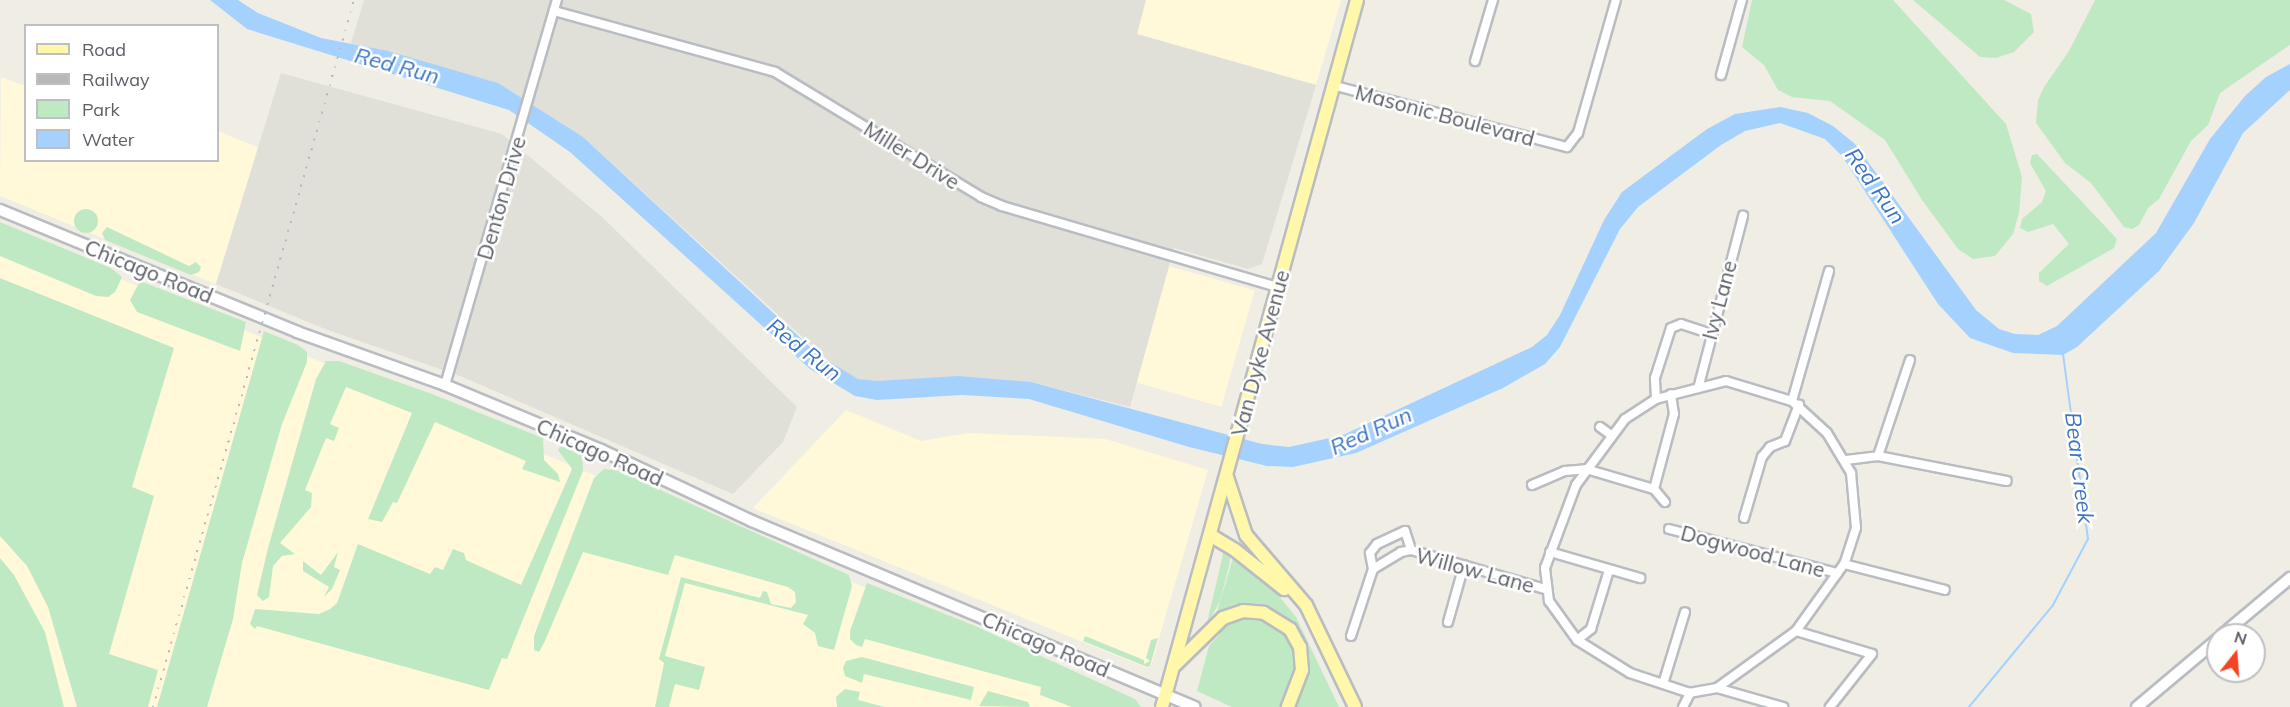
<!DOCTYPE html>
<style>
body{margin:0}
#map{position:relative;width:2290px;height:707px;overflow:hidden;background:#f0eee4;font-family:Mulish,sans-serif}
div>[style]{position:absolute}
.commercial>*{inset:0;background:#fff9da;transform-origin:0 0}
.industrial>*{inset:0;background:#e0dfd8}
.green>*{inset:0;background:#bfe9c2}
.round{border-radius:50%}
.water>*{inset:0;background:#a5d1ff}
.stream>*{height:2px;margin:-1px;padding:0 1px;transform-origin:1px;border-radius:1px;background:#a5d1ff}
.roads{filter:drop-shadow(2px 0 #b9bcc1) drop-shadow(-2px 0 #b9bcc1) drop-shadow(0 2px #b9bcc1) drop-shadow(0 -2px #b9bcc1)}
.street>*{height:8px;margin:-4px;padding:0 4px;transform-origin:4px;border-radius:4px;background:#fff}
.secondary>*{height:10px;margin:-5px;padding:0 5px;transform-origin:5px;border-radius:5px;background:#fff}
.primary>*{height:12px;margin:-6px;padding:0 6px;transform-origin:6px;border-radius:6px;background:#fff7aa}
.rail>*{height:2px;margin-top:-1px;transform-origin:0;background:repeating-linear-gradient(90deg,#b7b8b9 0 1.5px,transparent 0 9.5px)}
span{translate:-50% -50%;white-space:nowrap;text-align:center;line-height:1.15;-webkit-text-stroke:5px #fff;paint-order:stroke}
.street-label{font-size:21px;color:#5c6066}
.water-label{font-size:22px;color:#3c74c3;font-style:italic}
.legend{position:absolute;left:24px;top:24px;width:195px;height:138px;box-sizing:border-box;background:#fff;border:2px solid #bebfc2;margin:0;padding:8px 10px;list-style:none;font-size:18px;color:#5c6066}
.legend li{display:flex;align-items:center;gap:12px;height:30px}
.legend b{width:30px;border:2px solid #bebfc2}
.north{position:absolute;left:2206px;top:623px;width:60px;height:60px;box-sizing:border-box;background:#fff;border:2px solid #bebfc2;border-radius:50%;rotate:17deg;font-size:16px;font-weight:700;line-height:24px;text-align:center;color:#5c6066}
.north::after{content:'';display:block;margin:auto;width:21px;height:27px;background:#f54324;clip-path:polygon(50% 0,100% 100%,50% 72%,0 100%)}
</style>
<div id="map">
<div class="commercial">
<i style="clip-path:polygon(1146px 0,1341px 0,1316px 85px,1137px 34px)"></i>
<i style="clip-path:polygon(1px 77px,25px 86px,26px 160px,218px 160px,218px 131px,259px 148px,216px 284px,0 196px)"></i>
<i style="clip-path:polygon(0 229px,982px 636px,1136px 707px,0 707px)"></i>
<i style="left:1169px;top:266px;width:89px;height:121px;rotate:16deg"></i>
<i style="clip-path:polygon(846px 410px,921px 441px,968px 433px,1105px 439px,1208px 470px,1151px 666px,1147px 668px,753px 508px)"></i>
</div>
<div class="industrial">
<i style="clip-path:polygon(364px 0,1146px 0,1137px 34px,1316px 85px,1262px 264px,1248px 269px,1174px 248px,1130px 407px,1031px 382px,878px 381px,858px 379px,839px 370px,583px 137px,498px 83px,351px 43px)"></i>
<i style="clip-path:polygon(281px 73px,502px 134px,602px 217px,797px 407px,783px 442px,733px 494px,460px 376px,325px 329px,216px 284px)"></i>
</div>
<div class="green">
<i style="clip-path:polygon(1752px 0,1893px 0,2006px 124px,2022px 177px,2019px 213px,2013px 234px,1995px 256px,1973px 259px,1958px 249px,1922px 200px,1885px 140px,1830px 101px,1792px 97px,1778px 90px,1764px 65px,1742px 47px)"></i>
<i style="clip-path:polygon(1913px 0,2004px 0,2031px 14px,2034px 32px,2014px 52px,1996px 58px,1980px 57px)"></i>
<i style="clip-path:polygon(2095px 0,2290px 0,2290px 45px,2220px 93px,2208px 125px,2191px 141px,2159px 199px,2148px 208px,2139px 225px,2132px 229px,2124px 227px,2091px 183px,2065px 163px,2036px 123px,2038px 100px,2044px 87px,2069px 51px)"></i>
<i style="clip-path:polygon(2037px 154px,2117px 239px,2114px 248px,2047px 286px,2039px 281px,2039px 273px,2069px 244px,2053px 224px,2028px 232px,2020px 228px,2022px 219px,2042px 202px,2046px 191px,2030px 163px,2032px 155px)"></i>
<i class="round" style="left:74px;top:209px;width:24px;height:24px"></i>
<i style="clip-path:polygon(0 222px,111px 268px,122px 277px,115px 292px,108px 297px,96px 296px,0 256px)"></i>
<i style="clip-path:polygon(107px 227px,189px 266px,196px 262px,201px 267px,199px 272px,191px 275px,105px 240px,102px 233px)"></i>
<i style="clip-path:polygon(0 278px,174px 348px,132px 487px,154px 496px,109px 654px,158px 670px,148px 707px,77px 707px,48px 607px,27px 566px,0 536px)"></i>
<i style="clip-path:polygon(140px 281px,246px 322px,240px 351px,137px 312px,130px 300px)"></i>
<i style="clip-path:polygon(264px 331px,298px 345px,307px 352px,307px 362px,282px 424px,242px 563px,233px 619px,207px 707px,157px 707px)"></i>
<i style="clip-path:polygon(326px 361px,339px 361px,432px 394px,543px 438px,544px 460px,558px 474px,560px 482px,522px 469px,526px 461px,435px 422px,397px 503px,393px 502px,382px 522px,368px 519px,412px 413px,346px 387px,330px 424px,339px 428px,334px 441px,326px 438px,305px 490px,312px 493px,311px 507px,280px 543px,295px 554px,282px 556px,273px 566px,269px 597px,263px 601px,257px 595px,268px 548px,316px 379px)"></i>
<i style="clip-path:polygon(561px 446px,582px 456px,583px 471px,507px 659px,502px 658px,489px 690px,257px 626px,255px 629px,250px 624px,255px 609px,319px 614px,330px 609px,337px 603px,358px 544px,430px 574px,435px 567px,443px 570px,453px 549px,464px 553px,466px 560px,521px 585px,572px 469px,558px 450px)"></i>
<i style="clip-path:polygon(604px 469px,616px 470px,849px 575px,852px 586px,834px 650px,818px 646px,815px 633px,803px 624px,808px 615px,685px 583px,665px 656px,705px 667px,699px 690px,675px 684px,669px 707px,655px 707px,664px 663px,659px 659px,681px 577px,760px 598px,763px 591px,767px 592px,771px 604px,791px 608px,796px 602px,795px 592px,788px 587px,675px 555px,668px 575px,583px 552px,544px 643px,539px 652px,534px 650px,534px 636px,594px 478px)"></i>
<i style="clip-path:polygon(1224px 550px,1231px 554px,1229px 566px,1220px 601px,1206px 627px)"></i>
<i style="clip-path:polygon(338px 552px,334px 567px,340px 570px,332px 589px,324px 597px,329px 587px,303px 571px,303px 561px,321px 575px)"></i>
<i style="clip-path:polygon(1234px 555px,1271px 586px,1296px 617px,1339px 707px,1292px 707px,1307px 677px,1308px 658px,1301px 635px,1282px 614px,1247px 604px,1227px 609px,1215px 618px)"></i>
<i style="clip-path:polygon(0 558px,14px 575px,45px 632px,64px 707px,0 707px)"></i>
<i style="clip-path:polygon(867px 583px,973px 625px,1135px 699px,1141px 707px,1072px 707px,1040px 695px,1041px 687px,865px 639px,862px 647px,856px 645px,850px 639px,850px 631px)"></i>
<i style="clip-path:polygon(1245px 617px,1269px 621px,1291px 642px,1295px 674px,1283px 707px,1232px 707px,1197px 691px,1209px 646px,1220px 634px,1219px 629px)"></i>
<i style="clip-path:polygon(1085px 636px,1144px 660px,1144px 664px,1150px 661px,1146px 658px,1151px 640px,1158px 638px,1150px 666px,1147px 667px,1083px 641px)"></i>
<i style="clip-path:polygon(862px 657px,974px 687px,971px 700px,864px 674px,862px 683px,845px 676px,843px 668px,846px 661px)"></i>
<i style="clip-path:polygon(845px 689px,860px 692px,858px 700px,885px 707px,837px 707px,836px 697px)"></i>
<i style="clip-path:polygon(988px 691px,1028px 702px,1030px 707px,979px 706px)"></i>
</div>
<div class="water">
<i style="clip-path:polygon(210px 0,238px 0,258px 13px,321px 38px,388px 51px,498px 83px,583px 137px,820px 356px,858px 379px,878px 381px,958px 376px,1031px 382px,1262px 444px,1289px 447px,1343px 435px,1532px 347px,1547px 335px,1560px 315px,1604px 220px,1622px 192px,1707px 129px,1735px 114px,1780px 107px,1808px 113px,1833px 126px,1855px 144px,1976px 310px,1999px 329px,2015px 334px,2038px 335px,2057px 326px,2156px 233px,2210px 139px,2245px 96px,2266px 77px,2290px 64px,2290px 90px,2243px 133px,2194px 223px,2159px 271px,2077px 347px,2063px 355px,2013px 353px,1970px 338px,1938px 304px,1842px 156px,1825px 139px,1780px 123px,1745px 131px,1721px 145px,1638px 207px,1620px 229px,1560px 347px,1545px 364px,1503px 388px,1356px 453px,1293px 467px,1267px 466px,1189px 447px,1029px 399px,962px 395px,877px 400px,855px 396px,810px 369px,570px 152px,509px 110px,247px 29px)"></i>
</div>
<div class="stream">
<i style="left:1969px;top:707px;width:132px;rotate:-50.5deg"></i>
<i style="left:2053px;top:605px;width:75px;rotate:-62.1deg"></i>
<i style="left:2088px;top:539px;width:187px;rotate:-97.7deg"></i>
</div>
<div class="roads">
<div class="street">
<i style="left:554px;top:11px;width:229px;rotate:15.4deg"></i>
<i style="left:775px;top:72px;width:241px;rotate:31.2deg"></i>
<i style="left:981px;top:197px;width:23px;rotate:23deg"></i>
<i style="left:1002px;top:206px;width:287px;rotate:16.4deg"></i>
<i style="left:1475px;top:61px;width:64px;rotate:-73.6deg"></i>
<i style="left:1721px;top:75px;width:78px;rotate:-74.4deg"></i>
<i style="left:1332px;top:85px;width:243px;rotate:14.8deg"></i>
<i style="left:1567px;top:147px;width:18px;rotate:-52deg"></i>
<i style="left:1578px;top:133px;width:138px;rotate:-74.1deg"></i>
<i style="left:1726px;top:381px;width:69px;rotate:16.9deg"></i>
<i style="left:1792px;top:401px;width:47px;rotate:42.4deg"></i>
<i style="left:1827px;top:433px;width:47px;rotate:59deg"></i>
<i style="left:1851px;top:473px;width:55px;rotate:84.8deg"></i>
<i style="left:1856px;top:528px;width:38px;rotate:108deg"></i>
<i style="left:1844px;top:564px;width:82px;rotate:125.6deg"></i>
<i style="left:1796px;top:631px;width:97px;rotate:144.2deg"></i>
<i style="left:1717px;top:688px;width:27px;rotate:170deg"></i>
<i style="left:1690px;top:693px;width:63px;rotate:-161.6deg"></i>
<i style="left:1630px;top:673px;width:62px;rotate:-148.1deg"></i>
<i style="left:1577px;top:640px;width:48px;rotate:-125.7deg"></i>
<i style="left:1549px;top:601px;width:33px;rotate:-97deg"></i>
<i style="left:1545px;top:568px;width:89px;rotate:-69.5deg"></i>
<i style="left:1576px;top:485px;width:82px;rotate:-53.4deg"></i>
<i style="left:1625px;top:419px;width:37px;rotate:-33deg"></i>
<i style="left:1656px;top:399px;width:72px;rotate:-14.4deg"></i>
<i style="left:445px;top:385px;width:401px;rotate:-73.8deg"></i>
<i style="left:1699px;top:385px;width:175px;rotate:-75.4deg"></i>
<i style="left:1656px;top:399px;width:21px;rotate:-93deg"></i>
<i style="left:1655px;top:378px;width:52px;rotate:-72.3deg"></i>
<i style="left:1671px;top:328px;width:11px;rotate:-22deg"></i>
<i style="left:1681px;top:324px;width:29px;rotate:18deg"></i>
<i style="left:1792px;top:401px;width:135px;rotate:-74.1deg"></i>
<i style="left:1600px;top:427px;width:14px;rotate:36deg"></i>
<i style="left:1878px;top:456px;width:101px;rotate:-71.6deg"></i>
<i style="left:1846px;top:460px;width:32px;rotate:-7deg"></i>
<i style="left:1878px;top:456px;width:131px;rotate:11deg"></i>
<i style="left:1532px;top:485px;width:36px;rotate:-23deg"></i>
<i style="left:1565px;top:471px;width:21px;rotate:-5deg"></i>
<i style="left:1586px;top:469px;width:71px;rotate:16.4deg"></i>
<i style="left:1654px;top:489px;width:78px;rotate:-75.1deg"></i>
<i style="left:1674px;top:414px;width:20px;rotate:-99deg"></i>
<i style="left:1654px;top:489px;width:17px;rotate:50deg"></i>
<i style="left:1744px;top:518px;width:64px;rotate:-73.6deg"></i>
<i style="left:1762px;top:457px;width:13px;rotate:-51deg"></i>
<i style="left:1770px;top:447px;width:16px;rotate:-22deg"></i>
<i style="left:1785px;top:441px;width:39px;rotate:-69deg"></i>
<i style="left:1669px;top:529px;width:174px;rotate:14.7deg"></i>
<i style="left:1550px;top:552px;width:94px;rotate:16.1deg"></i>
<i style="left:1844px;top:564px;width:104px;rotate:14.4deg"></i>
<i style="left:1373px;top:569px;width:16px;rotate:-101deg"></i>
<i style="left:1370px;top:553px;width:11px;rotate:-52deg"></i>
<i style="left:1377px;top:544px;width:31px;rotate:-25deg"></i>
<i style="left:1405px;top:531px;width:20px;rotate:72deg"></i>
<i style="left:1448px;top:622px;width:59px;rotate:-74.3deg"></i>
<i style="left:1796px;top:631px;width:79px;rotate:16.8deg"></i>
<i style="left:1872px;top:654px;width:68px;rotate:128.4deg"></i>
<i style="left:1351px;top:636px;width:71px;rotate:-71.8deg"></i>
<i style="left:1373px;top:569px;width:33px;rotate:-31deg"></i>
<i style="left:1401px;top:552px;width:10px;rotate:-11deg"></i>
<i style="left:1411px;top:550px;width:140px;rotate:16.2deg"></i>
<i style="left:1577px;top:640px;width:18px;rotate:-38deg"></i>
<i style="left:1591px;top:629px;width:62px;rotate:-73deg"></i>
<i style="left:1663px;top:684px;width:75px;rotate:-73deg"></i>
<i style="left:1717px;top:688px;width:69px;rotate:16.1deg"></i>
<i style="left:1683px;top:707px;width:16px;rotate:-63deg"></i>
</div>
<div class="secondary">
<i style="left:0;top:210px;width:321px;rotate:22.3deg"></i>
<i style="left:297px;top:332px;width:157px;rotate:19.7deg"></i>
<i style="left:445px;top:385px;width:169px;rotate:22.6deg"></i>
<i style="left:601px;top:450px;width:167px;rotate:25.2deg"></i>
<i style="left:752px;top:521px;width:480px;rotate:22.8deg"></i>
<i style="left:2222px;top:635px;width:89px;rotate:-40deg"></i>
<i style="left:2137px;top:707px;width:106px;rotate:-40deg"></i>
</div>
<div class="primary">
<i style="left:1227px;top:477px;width:61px;rotate:71.9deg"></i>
<i style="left:1246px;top:535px;width:92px;rotate:49.4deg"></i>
<i style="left:1306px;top:605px;width:113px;rotate:64.3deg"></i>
<i style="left:1210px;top:535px;width:29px;rotate:31deg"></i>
<i style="left:1235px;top:550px;width:63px;rotate:38.5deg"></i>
<i style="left:1175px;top:665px;width:67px;rotate:-44.4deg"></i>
<i style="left:1223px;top:618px;width:21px;rotate:-19deg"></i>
<i style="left:1243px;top:611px;width:21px;rotate:5deg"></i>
<i style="left:1264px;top:613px;width:31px;rotate:32deg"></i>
<i style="left:1290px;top:629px;width:21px;rotate:61deg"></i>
<i style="left:1300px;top:647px;width:23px;rotate:85deg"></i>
<i style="left:1302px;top:670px;width:40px;rotate:111deg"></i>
<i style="left:1162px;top:707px;width:733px;rotate:-74.58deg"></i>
</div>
</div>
<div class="rail">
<i style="left:153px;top:707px;width:735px;rotate:-74.13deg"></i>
</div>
<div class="street-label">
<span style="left:1445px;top:115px;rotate:15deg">Masonic Boulevard</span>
<span style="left:912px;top:155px;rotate:32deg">Miller Drive</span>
<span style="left:501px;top:198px;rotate:-74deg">Denton Drive</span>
<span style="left:149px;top:271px;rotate:22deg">Chicago Road</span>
<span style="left:1719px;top:300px;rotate:-75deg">Ivy Lane</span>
<span style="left:1260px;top:353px;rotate:-75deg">Van Dyke Avenue</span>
<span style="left:600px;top:452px;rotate:24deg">Chicago Road</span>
<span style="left:1753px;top:551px;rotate:15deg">Dogwood Lane</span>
<span style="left:1475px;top:570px;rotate:15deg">Willow Lane</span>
<span style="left:1046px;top:644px;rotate:23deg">Chicago Road</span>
</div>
<div class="water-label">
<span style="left:397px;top:66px;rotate:15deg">Red Run</span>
<span style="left:1875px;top:186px;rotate:55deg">Red Run</span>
<span style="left:804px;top:350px;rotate:38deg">Red Run</span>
<span style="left:1371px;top:431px;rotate:-24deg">Red Run</span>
<span style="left:2079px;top:468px;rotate:83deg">Bear Creek</span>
</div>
<ul class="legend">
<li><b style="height:8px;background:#fff7aa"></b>Road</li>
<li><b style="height:8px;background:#b7b8b9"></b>Railway</li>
<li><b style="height:16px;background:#bfe9c2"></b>Park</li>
<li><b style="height:16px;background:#a5d1ff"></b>Water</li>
</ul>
<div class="north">N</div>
</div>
